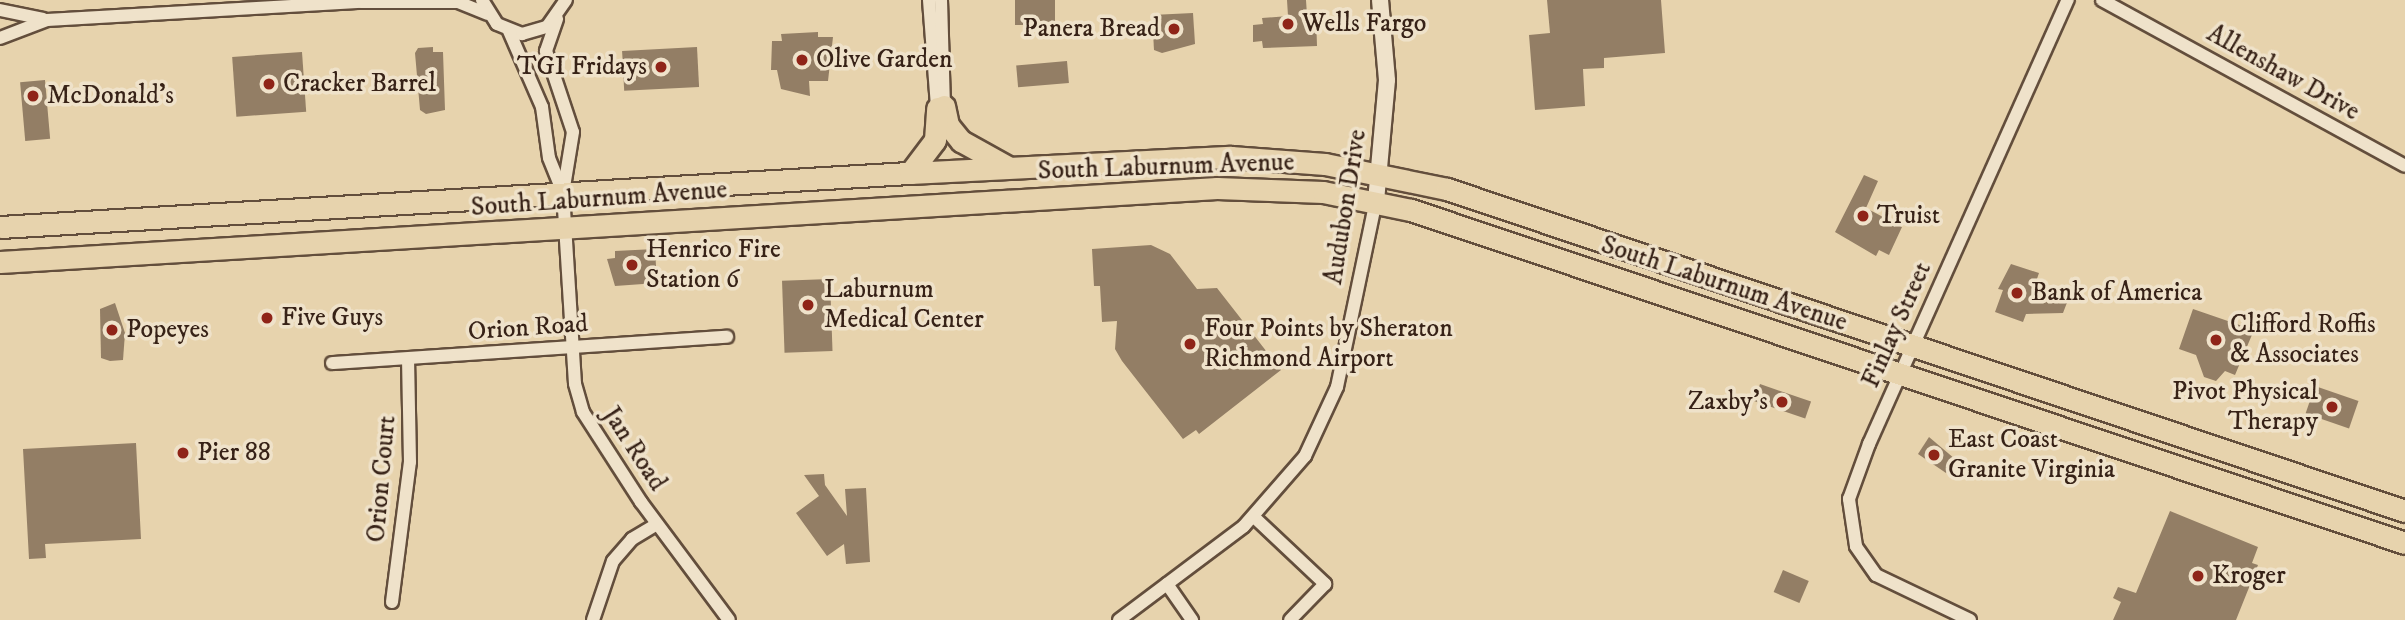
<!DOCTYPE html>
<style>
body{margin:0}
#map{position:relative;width:2405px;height:620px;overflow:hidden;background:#e7d3ad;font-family:"IM FELL DW Pica",serif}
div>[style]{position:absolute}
.building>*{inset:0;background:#937e65;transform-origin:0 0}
.roads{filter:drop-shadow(2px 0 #634e3c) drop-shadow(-2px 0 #634e3c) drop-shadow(0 2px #634e3c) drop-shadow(0 -2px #634e3c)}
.minor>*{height:12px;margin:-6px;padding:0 6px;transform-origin:6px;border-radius:6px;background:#efe2ca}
.tertiary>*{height:16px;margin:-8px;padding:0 8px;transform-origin:8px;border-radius:8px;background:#efe2ca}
.primary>*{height:21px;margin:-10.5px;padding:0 10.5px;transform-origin:10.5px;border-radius:10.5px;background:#e7d3ad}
.dots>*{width:19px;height:19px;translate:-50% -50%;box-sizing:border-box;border:4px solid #efe2ca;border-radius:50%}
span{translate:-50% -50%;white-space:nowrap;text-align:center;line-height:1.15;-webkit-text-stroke:7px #efe2ca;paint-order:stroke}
.poi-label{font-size:26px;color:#372217}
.left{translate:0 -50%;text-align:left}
.right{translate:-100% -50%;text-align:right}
.street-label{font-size:26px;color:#372217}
</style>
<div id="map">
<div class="building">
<i style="left:1015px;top:0;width:40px;height:25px"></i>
<i style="clip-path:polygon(1287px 0,1306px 0,1307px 15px,1316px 14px,1317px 46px,1263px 48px,1262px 41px,1253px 42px,1253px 25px,1263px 24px,1262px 18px,1288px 16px)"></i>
<i style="clip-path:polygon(1547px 0,1661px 0,1665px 53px,1604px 58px,1604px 68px,1583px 69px,1585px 106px,1535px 110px,1529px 35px,1550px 33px)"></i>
<i style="clip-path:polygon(1193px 13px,1195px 44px,1162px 53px,1154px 50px,1152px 15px)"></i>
<i style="clip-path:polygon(818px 32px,818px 37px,833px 37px,828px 81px,809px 81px,810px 96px,781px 89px,777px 70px,771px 70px,772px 41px,782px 41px,781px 34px)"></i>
<i style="clip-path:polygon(433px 47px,433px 52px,443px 52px,445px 110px,426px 114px,420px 110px,415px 53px,418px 48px)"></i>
<i style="left:697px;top:47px;width:40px;height:75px;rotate:87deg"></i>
<i style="left:302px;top:52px;width:60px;height:70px;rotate:86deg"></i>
<i style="left:1067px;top:61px;width:22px;height:51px;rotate:85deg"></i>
<i style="left:45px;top:80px;width:59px;height:25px;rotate:85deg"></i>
<i style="clip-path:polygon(1864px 175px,1878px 181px,1866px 208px,1902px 227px,1889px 255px,1879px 250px,1876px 256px,1835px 232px)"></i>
<i style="clip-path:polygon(1151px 245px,1170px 254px,1197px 289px,1217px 288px,1281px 370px,1199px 434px,1196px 430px,1183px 439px,1122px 361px,1115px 349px,1117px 321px,1102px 322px,1100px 286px,1094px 286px,1092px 249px)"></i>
<i style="clip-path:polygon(655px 249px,657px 283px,615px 286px,607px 259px,615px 258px,615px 251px)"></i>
<i style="clip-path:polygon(2011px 264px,2039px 273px,2030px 299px,2068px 300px,2063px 313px,2026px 314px,2023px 322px,1995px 312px,2003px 290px,1998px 289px)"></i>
<i style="left:830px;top:279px;width:72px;height:48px;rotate:88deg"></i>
<i style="clip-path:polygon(115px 303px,125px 333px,123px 360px,110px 361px,101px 358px,100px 309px)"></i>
<i style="clip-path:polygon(2193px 309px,2254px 330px,2235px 375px,2225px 371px,2216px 381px,2204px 377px,2196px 355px,2179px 349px)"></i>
<i style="left:1760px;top:384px;width:54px;height:18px;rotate:19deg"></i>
<i style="left:2315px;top:386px;width:46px;height:29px;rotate:19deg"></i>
<i style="clip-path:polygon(1929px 437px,1955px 459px,1946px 473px,1918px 454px)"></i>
<i style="clip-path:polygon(136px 443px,141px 539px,45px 544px,46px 558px,29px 559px,23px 449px)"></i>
<i style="clip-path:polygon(824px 474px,825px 485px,847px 516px,845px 489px,866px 488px,870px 562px,846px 564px,844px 544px,827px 556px,796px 513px,819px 496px,804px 475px)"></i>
<i style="clip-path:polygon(2170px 511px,2258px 547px,2252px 563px,2258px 565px,2236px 620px,2113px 620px,2121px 602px,2113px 598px,2118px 587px,2136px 593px)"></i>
<i style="left:1783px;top:570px;width:28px;height:24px;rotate:23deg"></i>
</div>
<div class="roads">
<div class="minor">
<i style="left:482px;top:0;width:28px;rotate:58deg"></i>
<i style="left:497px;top:24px;width:27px;rotate:22deg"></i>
<i style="left:522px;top:34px;width:26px;rotate:-16deg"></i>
<i style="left:547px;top:27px;width:33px;rotate:-55deg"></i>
<i style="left:929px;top:0;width:106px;rotate:85.7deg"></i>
<i style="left:941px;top:0;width:106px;rotate:88.4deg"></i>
<i style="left:2102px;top:0;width:345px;rotate:28.7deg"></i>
<i style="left:0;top:10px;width:44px;rotate:11.8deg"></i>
<i style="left:557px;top:19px;width:34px;rotate:109deg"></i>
<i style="left:546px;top:51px;width:85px;rotate:71.6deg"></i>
<i style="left:573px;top:132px;width:62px;rotate:99.3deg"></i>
<i style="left:563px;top:193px;width:191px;rotate:86.4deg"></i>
<i style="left:575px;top:384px;width:29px;rotate:74deg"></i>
<i style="left:583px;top:412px;width:107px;rotate:57.2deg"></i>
<i style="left:641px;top:502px;width:147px;rotate:53.3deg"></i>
<i style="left:509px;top:31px;width:83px;rotate:66.5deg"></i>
<i style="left:542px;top:107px;width:51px;rotate:82.2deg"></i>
<i style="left:549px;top:158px;width:37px;rotate:68deg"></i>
<i style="left:0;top:38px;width:50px;rotate:-21deg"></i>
<i style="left:47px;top:20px;width:315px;rotate:-3.3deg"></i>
<i style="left:361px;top:2px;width:97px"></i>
<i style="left:458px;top:2px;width:32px;rotate:22deg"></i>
<i style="left:332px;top:363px;width:396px;rotate:-3.8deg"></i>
<i style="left:1254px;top:517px;width:98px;rotate:43.3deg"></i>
<i style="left:1325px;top:584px;width:50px;rotate:134.2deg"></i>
<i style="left:1167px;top:584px;width:44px;rotate:55.2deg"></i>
<i style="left:392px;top:602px;width:141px;rotate:-82.7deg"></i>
<i style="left:410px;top:462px;width:103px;rotate:-91.1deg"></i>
<i style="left:593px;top:620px;width:62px;rotate:-71.3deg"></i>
<i style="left:613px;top:561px;width:29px;rotate:-49deg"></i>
<i style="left:632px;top:539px;width:29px;rotate:-31deg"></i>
<i style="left:1119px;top:620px;width:156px;rotate:-36.9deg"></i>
<i style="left:1244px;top:526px;width:93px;rotate:-48.9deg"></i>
<i style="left:1305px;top:456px;width:76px;rotate:-65.1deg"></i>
<i style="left:1337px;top:387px;width:190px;rotate:-78.2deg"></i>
<i style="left:1970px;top:620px;width:104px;rotate:-154.4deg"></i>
<i style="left:1876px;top:575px;width:35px;rotate:-125deg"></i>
<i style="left:1856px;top:546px;width:48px;rotate:-98.5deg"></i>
<i style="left:1849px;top:499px;width:59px;rotate:-70deg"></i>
<i style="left:1869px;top:444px;width:487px;rotate:-65.9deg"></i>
</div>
<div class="tertiary">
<i style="left:1376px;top:201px;width:121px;rotate:-84.8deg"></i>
<i style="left:1387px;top:80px;width:80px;rotate:-95deg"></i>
</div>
<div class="primary">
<i style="left:944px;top:106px;width:19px;rotate:78deg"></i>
<i style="left:948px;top:125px;width:21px;rotate:51deg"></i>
<i style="left:961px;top:141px;width:54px;rotate:29deg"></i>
<i style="left:910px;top:173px;width:41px;rotate:-52.9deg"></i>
<i style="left:935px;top:140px;width:32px;rotate:-86deg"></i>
<i style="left:0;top:227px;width:912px;rotate:-3.4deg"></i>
<i style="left:910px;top:173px;width:321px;rotate:-2.9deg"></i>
<i style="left:1231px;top:157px;width:94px;rotate:4.3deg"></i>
<i style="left:1325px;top:164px;width:125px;rotate:11.6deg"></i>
<i style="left:1447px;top:189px;width:1011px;rotate:18.58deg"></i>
<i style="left:0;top:262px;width:1219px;rotate:-3.48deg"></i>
<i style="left:1217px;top:188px;width:106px;rotate:2.2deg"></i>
<i style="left:1323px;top:192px;width:90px;rotate:11.6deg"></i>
<i style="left:1411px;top:210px;width:1048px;rotate:18.52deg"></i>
</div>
</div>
<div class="dots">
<i style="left:1288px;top:24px;background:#8f2418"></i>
<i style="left:1174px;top:29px;background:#8f2418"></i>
<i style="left:802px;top:60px;background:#8f2418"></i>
<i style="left:661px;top:67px;background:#8f2418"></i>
<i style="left:269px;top:84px;background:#8f2418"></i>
<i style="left:33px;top:96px;background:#8f2418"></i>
<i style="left:1863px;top:216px;background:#8f2418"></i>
<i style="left:632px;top:265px;background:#8f2418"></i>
<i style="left:2017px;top:293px;background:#8f2418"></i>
<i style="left:808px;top:305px;background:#8f2418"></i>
<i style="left:267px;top:318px;background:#8f2418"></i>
<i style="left:112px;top:330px;background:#8f2418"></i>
<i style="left:2216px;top:340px;background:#8f2418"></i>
<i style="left:1190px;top:344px;background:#8f2418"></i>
<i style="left:1782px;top:402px;background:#8f2418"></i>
<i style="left:2332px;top:407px;background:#8f2418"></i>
<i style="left:183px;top:453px;background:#8f2418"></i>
<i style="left:1934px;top:455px;background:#8f2418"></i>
<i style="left:2198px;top:576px;background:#8f2418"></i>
</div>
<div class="poi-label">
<span class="left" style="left:1302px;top:24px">Wells Fargo</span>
<span class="right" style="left:1160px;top:29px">Panera Bread</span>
<span class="left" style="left:816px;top:60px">Olive Garden</span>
<span class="right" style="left:647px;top:67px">TGI Fridays</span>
<span class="left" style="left:283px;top:84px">Cracker Barrel</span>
<span class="left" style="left:47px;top:96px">McDonald's</span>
<span class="left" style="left:1877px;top:216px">Truist</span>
<span class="left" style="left:646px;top:265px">Henrico Fire<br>Station 6</span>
<span class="left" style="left:824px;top:305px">Laburnum<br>Medical Center</span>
<span class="left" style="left:2031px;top:293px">Bank of America</span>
<span class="left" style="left:281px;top:318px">Five Guys</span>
<span class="left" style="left:2230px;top:340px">Clifford Roffis<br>&amp; Associates</span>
<span class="left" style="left:1204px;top:344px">Four Points by Sheraton<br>Richmond Airport</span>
<span class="left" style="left:126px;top:330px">Popeyes</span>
<span class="right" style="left:2318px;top:407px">Pivot Physical<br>Therapy</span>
<span class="right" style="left:1768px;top:402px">Zaxby's</span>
<span class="left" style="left:1948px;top:455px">East Coast<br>Granite Virginia</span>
<span class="left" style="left:197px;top:453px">Pier 88</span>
<span class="left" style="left:2212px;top:576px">Kroger</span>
</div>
<div class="street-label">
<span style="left:2283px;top:73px;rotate:29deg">Allenshaw Drive</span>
<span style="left:1166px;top:167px;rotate:-2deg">South Laburnum Avenue</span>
<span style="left:599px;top:199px;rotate:-4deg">South Laburnum Avenue</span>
<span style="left:1346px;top:207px;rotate:-81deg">Audubon Drive</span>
<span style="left:1724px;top:284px;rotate:18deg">South Laburnum Avenue</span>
<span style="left:1897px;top:325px;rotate:-66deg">Finlay Street</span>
<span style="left:528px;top:328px;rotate:-4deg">Orion Road</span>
<span style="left:634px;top:449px;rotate:57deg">Jan Road</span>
<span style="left:382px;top:479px;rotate:-85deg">Orion Court</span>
</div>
</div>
